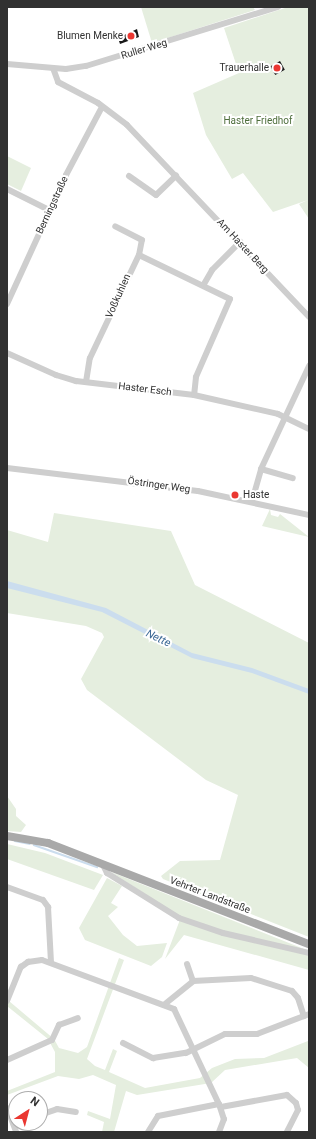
<!DOCTYPE html>
<meta charset="utf-8">
<style>
body{margin:0}
#map{position:relative;width:316px;height:1139px;overflow:hidden;background:#fff;font-family:Roboto,sans-serif}
div>[style]{position:absolute}
.green>*{inset:0;background:#e5eedf}
.water>*{inset:0;background:#cbddee}
.stream>*{height:1.5px;margin:-0.75px;padding:0 0.75px;transform-origin:0.75px;border-radius:0.75px;background:#cbddee}
.building>*{inset:0;background:#181818;transform-origin:0 0}
.minor>*{height:6px;margin:-3px;padding:0 3px;transform-origin:3px;border-radius:3px;background:#cecece}
.major>*{height:8px;margin:-4px;padding:0 4px;transform-origin:4px;border-radius:4px;background:#a9a9a9}
.dots>*{width:11px;height:11px;translate:-50% -50%;box-sizing:border-box;border:2px solid #fff;border-radius:50%}
span{translate:-50% -50%;white-space:nowrap;text-align:center;line-height:1.15;-webkit-text-stroke:4px #fff;paint-order:stroke}
.poi-label{font-size:10px;color:#313131}
.right{translate:-100% -50%;text-align:right}
.left{translate:0 -50%;text-align:left}
.street-label{font-size:10px;color:#313131}
.park-label{font-size:10px;color:#4e6e3c}
.water-label{font-size:11px;color:#3c6996;font-style:italic}
.frame{position:absolute;inset:0;border:8px solid #313131;pointer-events:none}
.north{position:absolute;left:8px;top:1091px;width:40px;height:40px;box-sizing:border-box;background:#fff;border:1px solid #adadad;border-radius:50%;rotate:36deg;font-size:11px;font-weight:700;line-height:16px;text-align:center;color:#313131}
.north::after{content:'';display:block;margin:auto;width:14px;height:18px;background:#ea3731;clip-path:polygon(50% 0,100% 100%,50% 72%,0 100%)}
</style>
<div id="map">
<div class="green">
<i style="clip-path:polygon(141px 7px,253px 7px,255px 10px,152px 43px)"></i>
<i style="clip-path:polygon(288px 7px,309px 7px,309px 219px,299px 204px,308px 200px,273px 212px,243px 173px,232px 179px,206px 135px,193px 93px,239px 73px,224px 28px)"></i>
<i style="clip-path:polygon(7px 156px,31px 168px,21px 191px,7px 184px)"></i>
<i style="clip-path:polygon(270px 509px,271px 515px,278px 517px,280px 514px,309px 537px,262px 526px)"></i>
<i style="clip-path:polygon(54px 513px,171px 531px,195px 585px,309px 643px,309px 937px,163px 879px,161px 876px,180px 861px,220px 860px,238px 795px,206px 780px,87px 690px,81px 679px,104px 637px,102px 633px,86px 626px,7px 613px,7px 530px,48px 542px)"></i>
<i style="clip-path:polygon(7px 796px,16px 809px,16px 816px,26px 825px,21px 832px,7px 831px)"></i>
<i style="clip-path:polygon(7px 844px,45px 853px,103px 875px,94px 890px,7px 859px)"></i>
<i style="clip-path:polygon(111px 872px,309px 951px,309px 970px,184px 935px,165px 959px,181px 917px)"></i>
<i style="clip-path:polygon(107px 878px,122px 886px,111px 903px,118px 907px,108px 916px,123px 935px,137px 946px,167px 943px,162px 957px,151px 966px,85px 940px,79px 928px)"></i>
<i style="clip-path:polygon(119px 958px,124px 960px,87px 1059px,95px 1066px,105px 1070px,113px 1049px,117px 1051px,109px 1072px,145px 1088px,200px 1078px,212px 1068px,235px 1059px,264px 1058px,308px 1041px,309px 1068px,297px 1058px,225px 1070px,211px 1083px,137px 1095px,126px 1091px,114px 1132px,102px 1132px,104px 1122px,87px 1115px,88px 1111px,110px 1119px,116px 1085px,93px 1075px,79px 1079px,58px 1076px,7px 1095px,7px 1091px,55px 1072px,55px 1052px,48px 1039px,7px 1006px,9px 1001px,54px 1039px,59px 1048px,78px 1053px,87px 1047px)"></i>
</div>
<div class="water">
<i style="clip-path:polygon(7px 581px,106px 608px,192px 653px,252px 668px,309px 689px,309px 694px,252px 673px,192px 658px,102px 612px,7px 588px)"></i>
</div>
<div class="stream">
<i style="left:15px;top:841px;width:15px;rotate:11deg"></i>
<i style="left:34px;top:845px;width:67px;rotate:19.2deg"></i>
</div>
<div class="building">
<i style="clip-path:polygon(137px 29px,139px 37px,120px 44px,118px 38px)"></i>
<i style="left:280px;top:61px;width:10px;height:11px;rotate:61deg"></i>
</div>
<div class="minor">
<i style="left:7px;top:64px;width:59px;rotate:4.8deg"></i>
<i style="left:66px;top:69px;width:20px;rotate:-9deg"></i>
<i style="left:86px;top:66px;width:201px;rotate:-17.1deg"></i>
<i style="left:53px;top:68px;width:15px;rotate:70deg"></i>
<i style="left:58px;top:82px;width:45px;rotate:27.7deg"></i>
<i style="left:98px;top:103px;width:36px;rotate:37deg"></i>
<i style="left:127px;top:125px;width:265px;rotate:46.5deg"></i>
<i style="left:129px;top:176px;width:33px;rotate:35deg"></i>
<i style="left:156px;top:195px;width:28px;rotate:-44deg"></i>
<i style="left:7px;top:189px;width:47px;rotate:26.6deg"></i>
<i style="left:139px;top:255px;width:101px;rotate:25.8deg"></i>
<i style="left:230px;top:299px;width:85px;rotate:113.6deg"></i>
<i style="left:196px;top:377px;width:18px;rotate:96deg"></i>
<i style="left:204px;top:284px;width:16px;rotate:-60deg"></i>
<i style="left:212px;top:270px;width:40px;rotate:-45deg"></i>
<i style="left:7px;top:304px;width:142px;rotate:-65.4deg"></i>
<i style="left:66px;top:175px;width:75px;rotate:-62.1deg"></i>
<i style="left:7px;top:353px;width:54px;rotate:24.2deg"></i>
<i style="left:56px;top:375px;width:21px;rotate:17deg"></i>
<i style="left:76px;top:381px;width:119px;rotate:6.8deg"></i>
<i style="left:194px;top:395px;width:86px;rotate:12.7deg"></i>
<i style="left:278px;top:414px;width:34px;rotate:26deg"></i>
<i style="left:86px;top:382px;width:24px;rotate:-81deg"></i>
<i style="left:90px;top:358px;width:114px;rotate:-64.6deg"></i>
<i style="left:139px;top:255px;width:15px;rotate:-79deg"></i>
<i style="left:142px;top:240px;width:30px;rotate:-153deg"></i>
<i style="left:7px;top:468px;width:192px;rotate:6.9deg"></i>
<i style="left:198px;top:491px;width:114px;rotate:12.2deg"></i>
<i style="left:261px;top:469px;width:33px;rotate:16deg"></i>
<i style="left:252px;top:501px;width:33px;rotate:-74deg"></i>
<i style="left:261px;top:469px;width:114px;rotate:-65deg"></i>
<i style="left:103px;top:865px;width:9px;rotate:63deg"></i>
<i style="left:107px;top:873px;width:85px;rotate:32deg"></i>
<i style="left:179px;top:918px;width:46px;rotate:18.8deg"></i>
<i style="left:223px;top:933px;width:88px;rotate:13.1deg"></i>
<i style="left:7px;top:887px;width:38px;rotate:20deg"></i>
<i style="left:43px;top:900px;width:9px;rotate:54deg"></i>
<i style="left:48px;top:907px;width:55px;rotate:86.9deg"></i>
<i style="left:187px;top:964px;width:18px;rotate:71deg"></i>
<i style="left:7px;top:1001px;width:37px;rotate:-68deg"></i>
<i style="left:21px;top:967px;width:9px;rotate:-36deg"></i>
<i style="left:28px;top:962px;width:14px;rotate:-8deg"></i>
<i style="left:42px;top:960px;width:141px;rotate:20.4deg"></i>
<i style="left:174px;top:1009px;width:105px;rotate:64.7deg"></i>
<i style="left:219px;top:1104px;width:16px;rotate:72deg"></i>
<i style="left:224px;top:1119px;width:14px;rotate:111deg"></i>
<i style="left:165px;top:1004px;width:36px;rotate:-39deg"></i>
<i style="left:193px;top:981px;width:58px;rotate:-3deg"></i>
<i style="left:251px;top:978px;width:43px;rotate:17.6deg"></i>
<i style="left:292px;top:991px;width:9px;rotate:49deg"></i>
<i style="left:298px;top:998px;width:19px;rotate:72deg"></i>
<i style="left:123px;top:1043px;width:34px;rotate:27deg"></i>
<i style="left:153px;top:1058px;width:33px;rotate:-9deg"></i>
<i style="left:186px;top:1053px;width:43px;rotate:-26deg"></i>
<i style="left:225px;top:1034px;width:32px"></i>
<i style="left:257px;top:1034px;width:56px;rotate:-21deg"></i>
<i style="left:7px;top:1060px;width:49px;rotate:-24deg"></i>
<i style="left:52px;top:1040px;width:17px;rotate:-65deg"></i>
<i style="left:59px;top:1025px;width:20px;rotate:-20deg"></i>
<i style="left:221px;top:1107px;width:67px;rotate:-10.3deg"></i>
<i style="left:287px;top:1095px;width:12px;rotate:42deg"></i>
<i style="left:296px;top:1103px;width:7px;rotate:74deg"></i>
<i style="left:298px;top:1110px;width:25px;rotate:117deg"></i>
<i style="left:7px;top:1108px;width:26px;rotate:69deg"></i>
<i style="left:40px;top:1115px;width:18px;rotate:-19deg"></i>
<i style="left:57px;top:1109px;width:19px;rotate:9deg"></i>
<i style="left:148px;top:1132px;width:19px;rotate:-58deg"></i>
<i style="left:158px;top:1116px;width:62px;rotate:-11.1deg"></i>
</div>
<div class="major">
<i style="left:7px;top:836px;width:42px;rotate:9.7deg"></i>
<i style="left:48px;top:843px;width:280px;rotate:21.2deg"></i>
</div>
<div class="dots">
<i style="left:131px;top:36px;background:#ea3731"></i>
<i style="left:277px;top:68px;background:#ea3731"></i>
<i style="left:235px;top:495px;background:#ea3731"></i>
</div>
<div class="poi-label">
<span class="right" style="left:123px;top:36px">Blumen Menke</span>
<span class="right" style="left:269px;top:68px">Trauerhalle</span>
<span class="left" style="left:243px;top:495px">Haste</span>
</div>
<div class="street-label">
<span style="left:144px;top:49px;rotate:-17deg">Ruller Weg</span>
<span style="left:52px;top:205px;rotate:-65deg">Berningstraße</span>
<span style="left:243px;top:246px;rotate:47deg">Am Haster Berg</span>
<span style="left:118px;top:296px;rotate:-66deg">Voßkuhlen</span>
<span style="left:145px;top:389px;rotate:7deg">Haster Esch</span>
<span style="left:159px;top:485px;rotate:8deg">Östringer Weg</span>
<span style="left:210px;top:895px;rotate:21deg">Vehrter Landstraße</span>
</div>
<div class="park-label">
<span style="left:258px;top:121px">Haster Friedhof</span>
</div>
<div class="water-label">
<span style="left:158px;top:639px;rotate:26deg">Nette</span>
</div>
<div class="frame"></div>
<div class="north">N</div>
</div>
